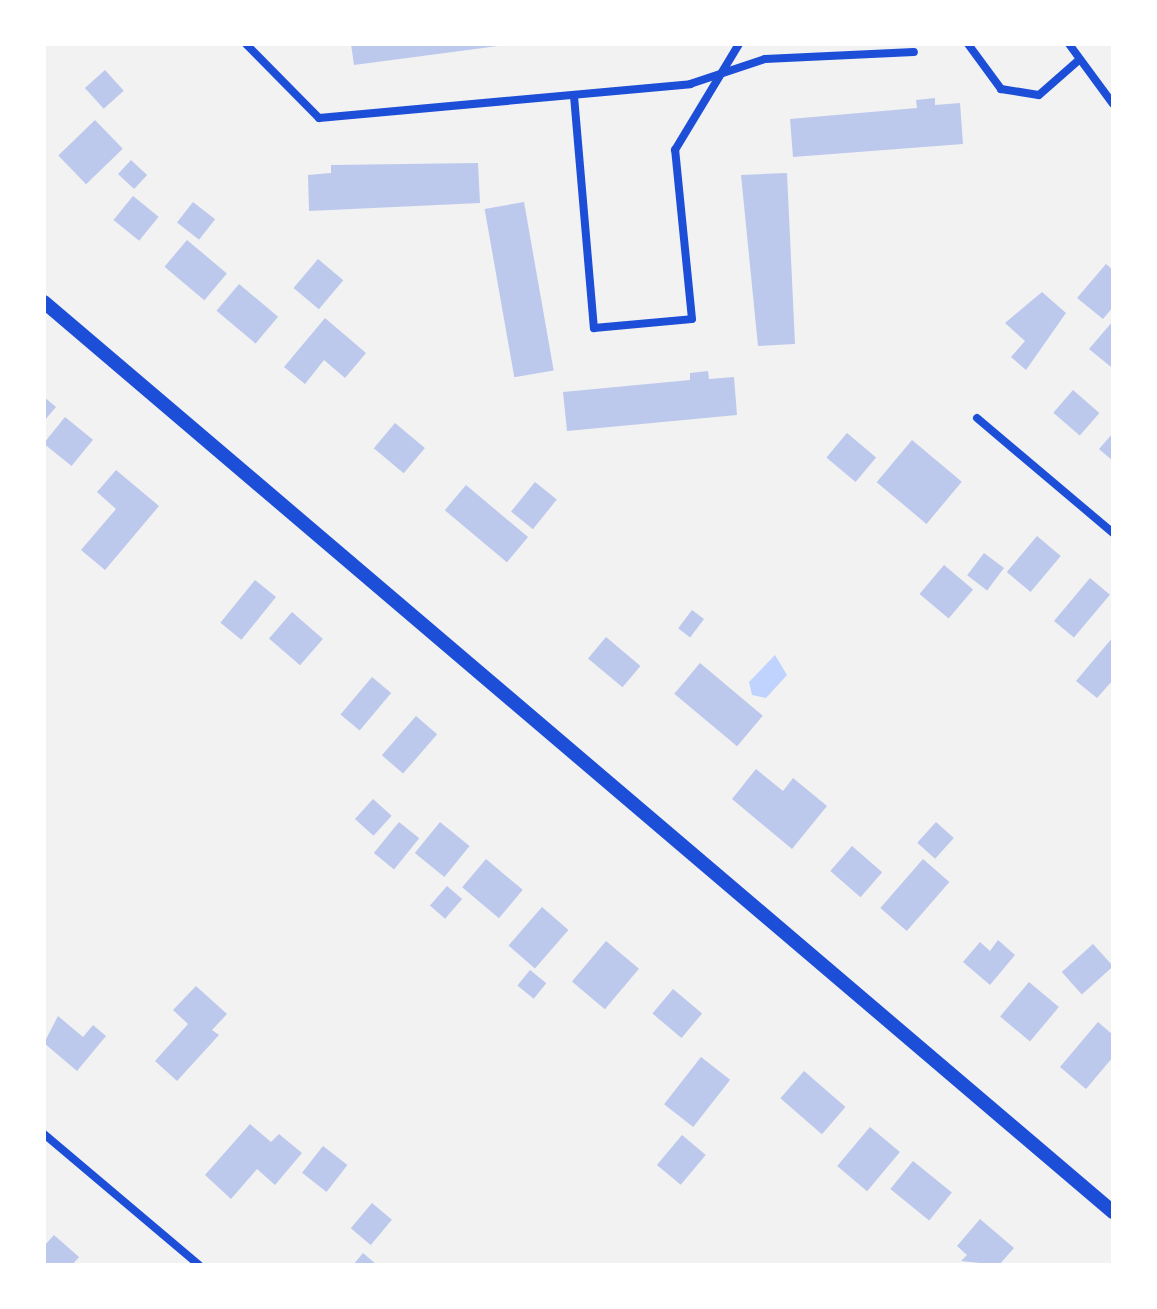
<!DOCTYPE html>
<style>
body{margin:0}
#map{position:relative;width:1157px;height:1309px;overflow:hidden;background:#f2f2f2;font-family:"Golos Text",sans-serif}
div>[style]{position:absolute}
.water>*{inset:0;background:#bfd3fe}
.building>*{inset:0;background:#bdc9ec;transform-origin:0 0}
.minor>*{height:8px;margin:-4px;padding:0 4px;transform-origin:4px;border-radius:4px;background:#1d4ed8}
.tertiary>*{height:14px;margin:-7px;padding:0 7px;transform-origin:7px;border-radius:7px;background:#1d4ed8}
span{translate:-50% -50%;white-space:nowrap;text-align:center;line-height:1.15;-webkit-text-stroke:8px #fff;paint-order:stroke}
.frame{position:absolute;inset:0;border:46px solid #fff;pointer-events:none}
</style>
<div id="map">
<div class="water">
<i style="clip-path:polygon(775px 655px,787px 675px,766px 698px,752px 695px,749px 682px)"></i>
</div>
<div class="building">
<i style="clip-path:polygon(351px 44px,498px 44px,498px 46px,354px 65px)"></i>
<i style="left:105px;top:70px;width:28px;height:27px;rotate:48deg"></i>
<i style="clip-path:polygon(935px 98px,935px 105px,960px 103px,963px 144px,793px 157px,790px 119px,917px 108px,916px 100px)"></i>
<i style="left:95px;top:120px;width:40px;height:51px;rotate:46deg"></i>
<i style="left:131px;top:160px;width:22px;height:19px;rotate:43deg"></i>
<i style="clip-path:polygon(478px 163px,480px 203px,309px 211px,308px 175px,331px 173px,331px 165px)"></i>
<i style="clip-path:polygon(787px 173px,795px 344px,758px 346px,741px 175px)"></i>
<i style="left:133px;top:196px;width:33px;height:31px;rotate:39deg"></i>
<i style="left:193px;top:202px;width:28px;height:26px;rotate:38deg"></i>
<i style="left:524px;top:202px;width:171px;height:40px;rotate:80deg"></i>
<i style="left:187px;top:240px;width:52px;height:35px;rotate:40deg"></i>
<i style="left:318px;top:259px;width:33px;height:38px;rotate:40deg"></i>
<i style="clip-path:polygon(1106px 264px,1113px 270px,1113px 307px,1103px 319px,1077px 298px)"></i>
<i style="left:239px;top:284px;width:51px;height:35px;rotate:40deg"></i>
<i style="clip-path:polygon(1042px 292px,1066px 313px,1026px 370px,1011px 357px,1025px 341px,1005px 323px)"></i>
<i style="clip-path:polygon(325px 318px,366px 353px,345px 378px,324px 360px,305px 384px,284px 367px)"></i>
<i style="clip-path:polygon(1113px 321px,1113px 364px,1111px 367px,1089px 349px)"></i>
<i style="clip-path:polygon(708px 371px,709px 379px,734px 377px,737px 415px,567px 431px,563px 392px,690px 380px,690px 373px)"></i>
<i style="left:1073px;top:390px;width:35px;height:30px;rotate:41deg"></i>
<i style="clip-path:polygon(44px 397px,56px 407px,44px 421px)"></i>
<i style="left:65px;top:417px;width:36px;height:34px;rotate:39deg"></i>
<i style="left:395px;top:423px;width:39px;height:33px;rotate:40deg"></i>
<i style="left:847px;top:433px;width:38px;height:32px;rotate:40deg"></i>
<i style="clip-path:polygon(1113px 433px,1113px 461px,1099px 449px)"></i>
<i style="left:912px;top:440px;width:65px;height:55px;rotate:40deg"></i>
<i style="clip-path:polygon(116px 470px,159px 506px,105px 570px,81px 550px,116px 509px,97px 492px)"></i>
<i style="left:535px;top:482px;width:28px;height:38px;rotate:39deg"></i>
<i style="left:466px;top:485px;width:81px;height:33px;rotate:40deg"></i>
<i style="left:1037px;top:536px;width:31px;height:47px;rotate:40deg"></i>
<i style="left:984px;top:553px;width:25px;height:28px;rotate:37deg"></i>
<i style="left:944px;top:565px;width:38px;height:38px;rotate:40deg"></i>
<i style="left:1090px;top:578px;width:26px;height:56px;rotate:40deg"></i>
<i style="left:255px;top:580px;width:27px;height:55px;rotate:39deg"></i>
<i style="left:692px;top:610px;width:15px;height:23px;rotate:37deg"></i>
<i style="left:292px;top:612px;width:41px;height:35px;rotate:41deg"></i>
<i style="left:606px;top:637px;width:45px;height:28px;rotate:40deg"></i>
<i style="clip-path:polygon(1113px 637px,1113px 680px,1097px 698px,1076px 681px)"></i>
<i style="left:700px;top:663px;width:82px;height:40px;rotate:40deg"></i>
<i style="left:372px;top:677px;width:25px;height:49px;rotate:40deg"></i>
<i style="left:416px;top:716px;width:28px;height:52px;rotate:41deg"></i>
<i style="clip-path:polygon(756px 769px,783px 791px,793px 778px,827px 806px,792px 849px,732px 799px)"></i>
<i style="left:373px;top:799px;width:25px;height:27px;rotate:42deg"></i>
<i style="left:399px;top:822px;width:26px;height:40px;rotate:39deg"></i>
<i style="left:440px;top:822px;width:38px;height:40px;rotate:39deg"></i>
<i style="left:936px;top:822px;width:24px;height:28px;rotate:42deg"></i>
<i style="left:852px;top:846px;width:40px;height:33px;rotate:41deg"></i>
<i style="left:486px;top:859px;width:48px;height:37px;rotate:40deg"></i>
<i style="left:923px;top:859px;width:35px;height:65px;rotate:41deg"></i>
<i style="left:447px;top:886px;width:20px;height:26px;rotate:41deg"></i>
<i style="left:542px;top:907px;width:35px;height:51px;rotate:41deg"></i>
<i style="clip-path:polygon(998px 940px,1015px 955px,990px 985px,963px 962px,980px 942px,990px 951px)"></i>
<i style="left:606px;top:941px;width:43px;height:53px;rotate:40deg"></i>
<i style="left:1093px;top:944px;width:30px;height:42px;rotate:48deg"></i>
<i style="left:530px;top:970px;width:21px;height:20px;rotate:39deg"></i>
<i style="left:1029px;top:982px;width:39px;height:45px;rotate:40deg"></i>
<i style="clip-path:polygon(196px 986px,227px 1014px,212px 1030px,219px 1035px,177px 1081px,155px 1061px,188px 1024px,173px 1010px)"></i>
<i style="left:673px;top:989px;width:38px;height:32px;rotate:40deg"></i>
<i style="clip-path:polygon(58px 1016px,83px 1037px,93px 1025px,106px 1036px,77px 1071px,44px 1043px)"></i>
<i style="clip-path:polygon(1098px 1022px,1113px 1035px,1113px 1057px,1086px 1089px,1060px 1067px)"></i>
<i style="left:701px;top:1057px;width:37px;height:60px;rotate:38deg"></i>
<i style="left:804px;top:1071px;width:55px;height:36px;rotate:41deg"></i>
<i style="clip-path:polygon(250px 1124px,271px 1142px,279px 1134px,302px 1153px,275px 1185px,257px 1169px,231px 1199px,205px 1175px)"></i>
<i style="left:870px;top:1127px;width:39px;height:51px;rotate:40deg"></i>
<i style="left:682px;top:1135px;width:31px;height:39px;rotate:40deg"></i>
<i style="left:323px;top:1146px;width:31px;height:34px;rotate:38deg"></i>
<i style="left:913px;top:1161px;width:50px;height:36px;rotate:39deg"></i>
<i style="left:372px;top:1203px;width:26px;height:33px;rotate:40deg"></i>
<i style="clip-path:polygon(980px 1219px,1014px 1248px,999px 1265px,961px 1261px,967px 1255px,957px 1246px)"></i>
<i style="clip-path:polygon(54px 1235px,79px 1257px,72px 1265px,44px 1265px,44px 1246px)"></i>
<i style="clip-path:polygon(363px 1253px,377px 1265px,353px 1265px)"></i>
</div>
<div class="minor">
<i style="left:246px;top:44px;width:104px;rotate:45.4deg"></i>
<i style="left:319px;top:118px;width:373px;rotate:-5.2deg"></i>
<i style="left:690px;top:84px;width:79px;rotate:-18.4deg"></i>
<i style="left:765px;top:59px;width:149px;rotate:-2.7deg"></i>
<i style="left:968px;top:44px;width:56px;rotate:53.7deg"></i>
<i style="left:1001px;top:89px;width:38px;rotate:9deg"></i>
<i style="left:1039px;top:95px;width:53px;rotate:-41.2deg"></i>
<i style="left:1069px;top:44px;width:74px;rotate:53.7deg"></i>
<i style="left:574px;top:96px;width:233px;rotate:85.1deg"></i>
<i style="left:594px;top:328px;width:98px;rotate:-5.2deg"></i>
<i style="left:692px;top:319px;width:170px;rotate:-95.7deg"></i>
<i style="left:675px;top:150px;width:124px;rotate:-58.9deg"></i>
<i style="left:977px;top:418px;width:178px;rotate:40.2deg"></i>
<i style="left:44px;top:1134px;width:203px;rotate:40.2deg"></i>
</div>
<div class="tertiary">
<i style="left:44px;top:302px;width:1404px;rotate:40.41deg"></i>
</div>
<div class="frame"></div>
</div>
